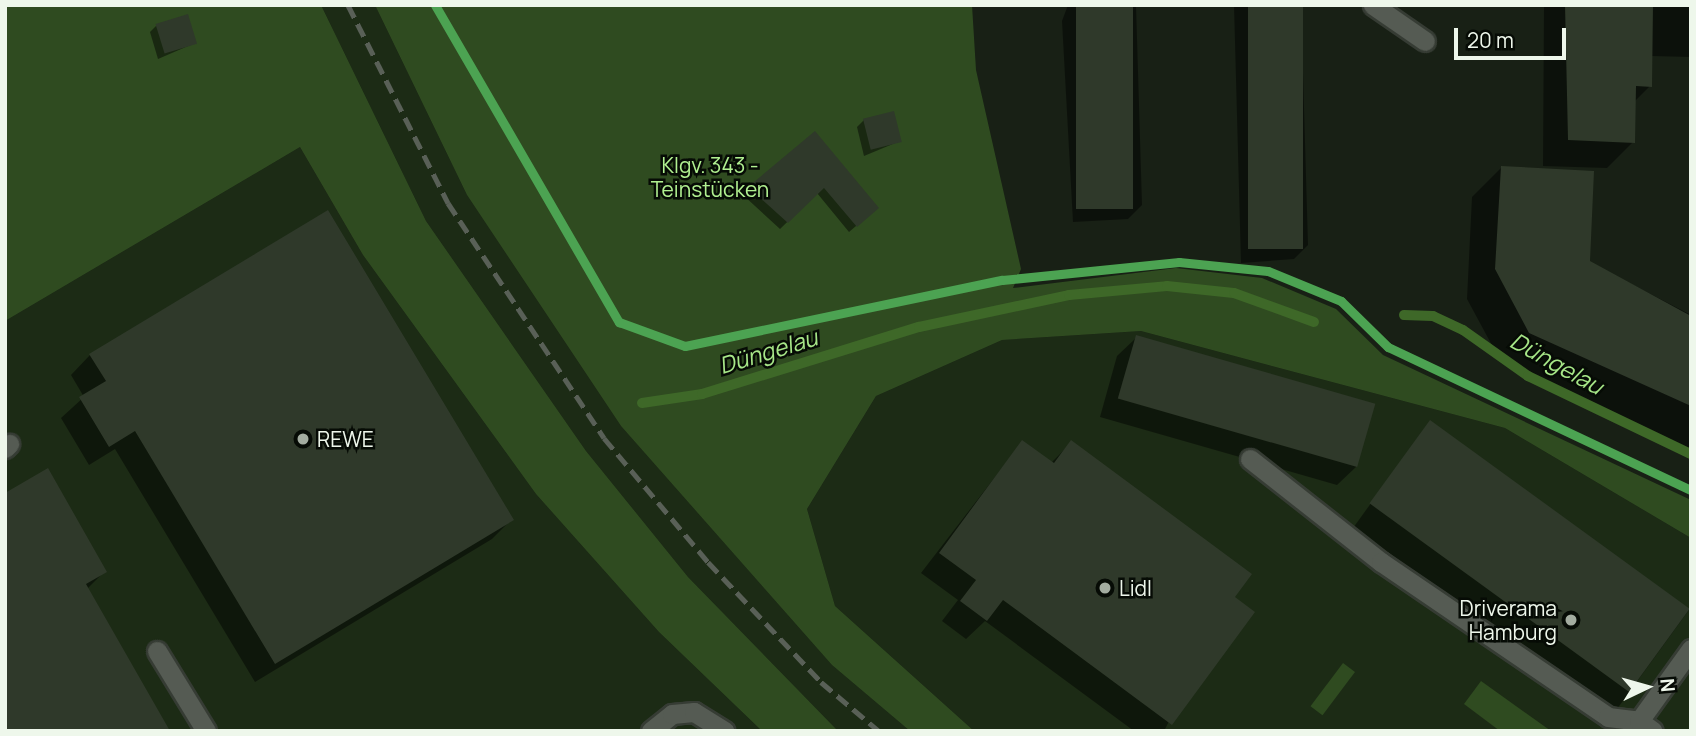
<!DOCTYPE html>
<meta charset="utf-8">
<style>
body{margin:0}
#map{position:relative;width:1696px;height:736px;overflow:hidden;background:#182015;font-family:Manrope,sans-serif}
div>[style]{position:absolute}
.built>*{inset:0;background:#1c2b15}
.green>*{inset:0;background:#2f4b20;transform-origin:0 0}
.shadow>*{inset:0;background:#0007;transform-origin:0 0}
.stream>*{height:10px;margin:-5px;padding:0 5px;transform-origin:5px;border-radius:5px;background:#3e6828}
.building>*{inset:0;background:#2f392a;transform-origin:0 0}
.roads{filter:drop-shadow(2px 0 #363c34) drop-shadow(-2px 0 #363c34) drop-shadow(0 2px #363c34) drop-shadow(0 -2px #363c34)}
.lane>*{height:19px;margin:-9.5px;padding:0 9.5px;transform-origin:9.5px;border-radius:9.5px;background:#555b53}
.rail>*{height:5px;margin-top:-2.5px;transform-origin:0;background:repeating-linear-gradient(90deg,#596057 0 14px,transparent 0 21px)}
.cycleway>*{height:9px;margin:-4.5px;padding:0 4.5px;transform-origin:4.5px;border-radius:4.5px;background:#4ca352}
.dots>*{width:19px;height:19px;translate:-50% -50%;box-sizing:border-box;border:4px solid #060b05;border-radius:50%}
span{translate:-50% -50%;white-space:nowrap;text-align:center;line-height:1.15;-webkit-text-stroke:5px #060b05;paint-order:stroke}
.park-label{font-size:21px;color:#b1f191}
.poi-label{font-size:21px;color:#eef7eb}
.left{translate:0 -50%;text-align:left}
.right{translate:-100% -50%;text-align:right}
.water-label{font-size:23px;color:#a7e788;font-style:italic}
.frame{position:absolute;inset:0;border:7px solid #eef7eb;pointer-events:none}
.north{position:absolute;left:1612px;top:652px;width:70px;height:70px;-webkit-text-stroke:5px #060b05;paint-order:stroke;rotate:85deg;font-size:19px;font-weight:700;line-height:28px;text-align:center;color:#eef7eb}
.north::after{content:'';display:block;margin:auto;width:24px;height:32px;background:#eef7eb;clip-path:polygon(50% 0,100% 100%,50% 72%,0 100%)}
.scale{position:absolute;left:1454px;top:28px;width:112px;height:32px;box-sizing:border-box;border:4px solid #eef7eb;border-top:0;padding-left:9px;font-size:21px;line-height:24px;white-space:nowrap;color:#eef7eb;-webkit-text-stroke:5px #060b05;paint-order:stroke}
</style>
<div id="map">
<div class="built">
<i style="clip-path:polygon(321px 5px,375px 5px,467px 195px,621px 426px,832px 665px,910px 731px,838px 731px,688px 577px,586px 451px,426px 221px)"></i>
<i style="clip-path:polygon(300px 147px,363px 255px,536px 494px,659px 632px,762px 731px,5px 731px,5px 321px)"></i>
<i style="clip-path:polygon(1141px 331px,1505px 428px,1691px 538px,1691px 731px,974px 731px,835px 606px,807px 509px,876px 396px,1002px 340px)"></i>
</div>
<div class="green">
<i style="clip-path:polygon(5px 5px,321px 5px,426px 221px,586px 451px,688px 577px,838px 731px,762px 731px,659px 632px,536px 494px,363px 255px,300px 147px,5px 321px)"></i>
<i style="clip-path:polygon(375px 5px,972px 5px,976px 70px,1021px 269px,1013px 288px,1176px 268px,1262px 278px,1336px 309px,1383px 355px,1691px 500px,1691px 538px,1505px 428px,1141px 331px,1002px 340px,876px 396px,807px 509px,835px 606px,974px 731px,910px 731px,832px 665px,621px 426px,467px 195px)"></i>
<i style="left:1343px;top:663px;width:15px;height:54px;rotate:37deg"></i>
<i style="clip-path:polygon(1481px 681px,1551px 731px,1500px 731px,1464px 704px)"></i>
</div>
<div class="shadow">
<i style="clip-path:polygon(1068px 5px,1136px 5px,1142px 205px,1128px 219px,1073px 222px,1062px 21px)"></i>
<i style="clip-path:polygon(1234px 5px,1301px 5px,1308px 245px,1294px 259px,1241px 263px)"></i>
<i style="clip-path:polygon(1544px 5px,1691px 5px,1691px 57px,1651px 56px,1650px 86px,1634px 102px,1633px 142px,1607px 168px,1543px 166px)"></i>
<i style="clip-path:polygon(157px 25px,195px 43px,158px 59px,150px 32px)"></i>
<i style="clip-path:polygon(864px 120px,900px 141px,864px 156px,857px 127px)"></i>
<i style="clip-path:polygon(814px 133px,870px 214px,849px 232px,817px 193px,780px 229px,743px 195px)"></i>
<i style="clip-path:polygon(1501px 168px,1589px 262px,1691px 315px,1691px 451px,1501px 362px,1467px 299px,1472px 197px)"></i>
<i style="clip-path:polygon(1137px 337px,1357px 466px,1337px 485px,1100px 417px,1117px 356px)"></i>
<i style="clip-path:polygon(90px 355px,512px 519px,492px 539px,255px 682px,115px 449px,89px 465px,61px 418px,84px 397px,71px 375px)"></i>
<i style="left:1430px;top:422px;width:320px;height:130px;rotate:36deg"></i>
<i style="clip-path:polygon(1022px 442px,1051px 463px,1072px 442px,1233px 597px,1164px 731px,1134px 731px,985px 621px,966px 639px,942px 621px,958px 600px,921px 573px)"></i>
<i style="clip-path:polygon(5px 495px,105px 571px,87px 589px)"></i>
</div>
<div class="stream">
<i style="left:1404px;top:315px;width:29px;rotate:2deg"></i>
<i style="left:1433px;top:316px;width:33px;rotate:25deg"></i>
<i style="left:1463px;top:330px;width:80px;rotate:35.3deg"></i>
<i style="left:1528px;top:376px;width:181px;rotate:25.6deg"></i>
<i style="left:642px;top:403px;width:61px;rotate:-8.5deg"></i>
<i style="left:702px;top:394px;width:227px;rotate:-17.2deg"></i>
<i style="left:919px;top:327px;width:153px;rotate:-12deg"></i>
<i style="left:1069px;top:295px;width:98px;rotate:-5.2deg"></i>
<i style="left:1167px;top:286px;width:67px;rotate:6deg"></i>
<i style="left:1234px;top:293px;width:85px;rotate:19.9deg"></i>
</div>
<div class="building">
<i style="left:1076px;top:5px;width:57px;height:204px"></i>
<i style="left:1248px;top:5px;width:55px;height:244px"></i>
<i style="clip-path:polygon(1565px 5px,1653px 5px,1652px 87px,1636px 86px,1635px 143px,1568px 140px)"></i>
<i style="left:188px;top:14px;width:31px;height:34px;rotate:73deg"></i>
<i style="left:894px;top:111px;width:32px;height:32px;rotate:76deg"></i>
<i style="clip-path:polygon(815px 131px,879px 208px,857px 227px,824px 188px,788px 223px,748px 187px)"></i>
<i style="clip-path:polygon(1501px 166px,1594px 171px,1590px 261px,1691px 316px,1691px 406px,1529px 333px,1495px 269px)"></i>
<i style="clip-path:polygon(328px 210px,514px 520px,275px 664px,135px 431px,109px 447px,79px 397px,106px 381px,89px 354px)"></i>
<i style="left:1136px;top:335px;width:249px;height:66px;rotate:16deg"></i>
<i style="left:1430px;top:420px;width:321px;height:103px;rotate:36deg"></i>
<i style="clip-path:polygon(1022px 440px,1054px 463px,1071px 440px,1252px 574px,1235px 597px,1255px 612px,1172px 725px,1003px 600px,987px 621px,960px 601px,976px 580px,939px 553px)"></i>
<i style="clip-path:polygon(48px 468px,107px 572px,86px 584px,170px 731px,5px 731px,5px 493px)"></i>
</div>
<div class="roads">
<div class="lane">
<i style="left:1373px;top:5px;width:63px;rotate:34.7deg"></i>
<i style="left:5px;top:448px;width:6px;rotate:-45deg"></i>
<i style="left:1250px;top:459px;width:167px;rotate:38.2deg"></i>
<i style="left:1381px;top:562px;width:275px;rotate:34.3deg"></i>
<i style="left:1608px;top:717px;width:31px;rotate:7deg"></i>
<i style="left:1639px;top:721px;width:17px;rotate:36deg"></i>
<i style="left:157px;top:651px;width:94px;rotate:58.5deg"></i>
<i style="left:1639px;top:721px;width:89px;rotate:-54.2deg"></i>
<i style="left:651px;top:731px;width:27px;rotate:-39deg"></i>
<i style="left:672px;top:714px;width:22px;rotate:-5deg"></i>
<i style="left:694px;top:712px;width:36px;rotate:32deg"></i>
</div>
</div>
<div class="rail">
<i style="left:348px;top:5px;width:222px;rotate:63.2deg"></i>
<i style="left:448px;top:203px;width:282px;rotate:56.4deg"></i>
<i style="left:604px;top:438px;width:162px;rotate:50deg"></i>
<i style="left:708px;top:562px;width:165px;rotate:46.7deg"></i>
<i style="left:821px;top:682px;width:76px;rotate:40.2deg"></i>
</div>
<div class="cycleway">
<i style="left:435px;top:5px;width:367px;rotate:59.9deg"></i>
<i style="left:619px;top:322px;width:70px;rotate:20deg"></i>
<i style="left:685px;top:346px;width:324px;rotate:-11.8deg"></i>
<i style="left:1002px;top:280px;width:178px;rotate:-5.8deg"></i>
<i style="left:1179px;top:262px;width:89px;rotate:5.8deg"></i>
<i style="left:1268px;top:271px;width:79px;rotate:22.3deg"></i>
<i style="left:1341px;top:301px;width:66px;rotate:44.4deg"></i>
<i style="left:1388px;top:347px;width:335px;rotate:25.3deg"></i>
</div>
<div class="dots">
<i style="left:303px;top:439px;background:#a3aca0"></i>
<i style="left:1105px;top:588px;background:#a3aca0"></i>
<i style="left:1571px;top:620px;background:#a3aca0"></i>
</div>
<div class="park-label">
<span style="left:710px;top:177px">Klgv. 343 -<br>Teinstücken</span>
</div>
<div class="poi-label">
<span class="left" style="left:317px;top:439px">REWE</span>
<span class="left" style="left:1119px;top:588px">Lidl</span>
<span class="right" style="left:1557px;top:620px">Driverama<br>Hamburg</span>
</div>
<div class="water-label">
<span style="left:768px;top:351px;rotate:-17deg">Düngelau</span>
<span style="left:1557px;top:363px;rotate:29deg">Düngelau</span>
</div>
<div class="frame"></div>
<div class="north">N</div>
<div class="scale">20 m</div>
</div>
